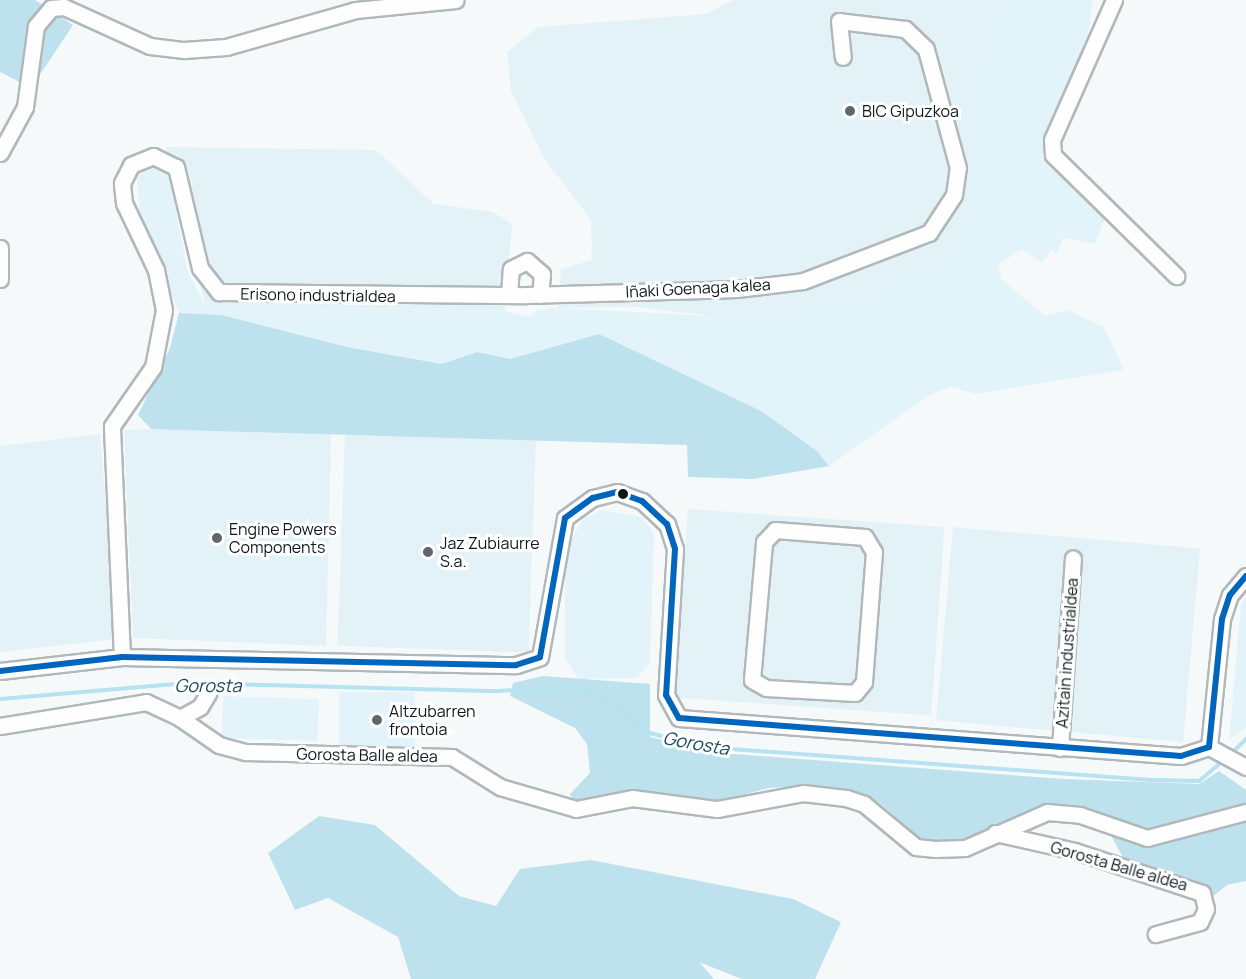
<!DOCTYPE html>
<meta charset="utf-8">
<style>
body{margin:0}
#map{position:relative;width:1246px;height:979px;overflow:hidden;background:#f6f9fa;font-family:Manrope,sans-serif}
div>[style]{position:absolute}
.built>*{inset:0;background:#e3f2f7;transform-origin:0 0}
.green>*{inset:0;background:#e2f4fa;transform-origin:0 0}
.forest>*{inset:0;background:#bde1ed}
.stream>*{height:4px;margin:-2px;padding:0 2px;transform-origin:2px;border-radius:2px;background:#b6e2f1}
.roads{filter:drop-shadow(2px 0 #b1b8ba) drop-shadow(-2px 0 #b1b8ba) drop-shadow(0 2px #b1b8ba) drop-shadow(0 -2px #b1b8ba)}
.minor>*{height:15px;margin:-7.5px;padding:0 7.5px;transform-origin:7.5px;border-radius:7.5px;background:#fefefe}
.bus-1>*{height:6px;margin:-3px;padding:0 3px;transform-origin:3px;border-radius:3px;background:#0065bd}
.dots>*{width:16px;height:16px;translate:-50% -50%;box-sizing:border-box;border:3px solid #fff;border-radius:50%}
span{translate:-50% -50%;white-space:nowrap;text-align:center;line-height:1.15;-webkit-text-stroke:6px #fff;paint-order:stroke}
.poi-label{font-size:16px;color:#0d191c}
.left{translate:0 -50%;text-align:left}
.street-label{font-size:16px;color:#0d191c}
.water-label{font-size:18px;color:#174c5b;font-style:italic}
</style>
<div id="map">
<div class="built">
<i style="clip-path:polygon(733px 0,1071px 0,962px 248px,860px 291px,792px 309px,713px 316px,637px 307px,558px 308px,561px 269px,592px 260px,591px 220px,544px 158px,511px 91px,507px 52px,538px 27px,706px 14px)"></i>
<i style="clip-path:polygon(166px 147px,376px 150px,434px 204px,493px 212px,512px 224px,505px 311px,205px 305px)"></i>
<i style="clip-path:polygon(246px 427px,331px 432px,326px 646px,133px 638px,124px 430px)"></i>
<i style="clip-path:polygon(100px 434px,117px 639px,0 652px,0 446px)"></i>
<i style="left:345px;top:434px;width:191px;height:212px;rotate:2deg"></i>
<i style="left:688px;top:509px;width:257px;height:189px;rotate:4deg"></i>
<i style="left:953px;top:527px;width:248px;height:194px;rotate:5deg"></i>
</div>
<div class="green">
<i style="clip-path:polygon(1001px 0,1093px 0,1085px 57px,1045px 137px,1106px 216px,1095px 244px,1063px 238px,1057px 254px,1051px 250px,1042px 263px,1022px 249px,999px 264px,1001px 279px,1045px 316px,1067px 310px,1104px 327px,1124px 370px,976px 394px,951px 387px,928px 396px,829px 466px,817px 451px,599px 334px,510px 359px,477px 352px,442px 364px,347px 347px,222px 315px,179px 313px,140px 215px,137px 177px,144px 166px,157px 164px,169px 174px,187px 270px,205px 305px,505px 311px,530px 317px,537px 310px,558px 308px,713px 316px,792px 309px,860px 291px,962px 248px,972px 173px,965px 125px)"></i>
<i style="clip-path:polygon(602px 510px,641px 517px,654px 533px,650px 663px,637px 678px,578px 679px,565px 657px,565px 550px,584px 518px)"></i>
<i style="clip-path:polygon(1246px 597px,1246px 727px,1229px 740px,1241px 604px)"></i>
<i style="left:339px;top:692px;width:76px;height:55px"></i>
<i style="left:223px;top:696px;width:96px;height:42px;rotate:2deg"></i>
</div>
<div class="forest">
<i style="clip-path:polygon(0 0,35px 0,73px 25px,31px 88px,0 72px)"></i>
<i style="clip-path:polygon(179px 313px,222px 315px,347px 347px,442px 364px,477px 352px,510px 359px,599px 334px,761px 411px,817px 451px,829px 466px,753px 479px,688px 477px,687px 445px,151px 429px,138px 415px,170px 348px)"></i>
<i style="clip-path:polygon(543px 676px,650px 684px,650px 737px,721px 753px,1063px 779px,1199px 784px,1219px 771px,1246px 790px,1246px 881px,1227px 885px,1211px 898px,1201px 887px,1127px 865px,1101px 817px,1071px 809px,959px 844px,923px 841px,880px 803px,803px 786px,769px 788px,707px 804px,634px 789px,575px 803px,570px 794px,590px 773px,587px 744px,575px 728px,510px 696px,513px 683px)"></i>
<i style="clip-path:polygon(319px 816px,375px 825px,459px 896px,496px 906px,520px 869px,591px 860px,793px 899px,841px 922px,815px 979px,742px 979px,699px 962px,714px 979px,411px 979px,398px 937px,328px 898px,295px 910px,268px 853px)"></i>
</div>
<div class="stream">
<i style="left:0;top:699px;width:188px;rotate:-4.9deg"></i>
<i style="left:187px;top:683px;width:312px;rotate:1.5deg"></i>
<i style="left:499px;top:691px;width:63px;rotate:-3.6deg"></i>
<i style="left:562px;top:687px;width:28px;rotate:10deg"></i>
<i style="left:590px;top:692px;width:35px;rotate:27deg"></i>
<i style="left:621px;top:708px;width:35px;rotate:44deg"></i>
<i style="left:646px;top:732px;width:59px;rotate:14.7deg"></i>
<i style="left:703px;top:747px;width:449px;rotate:4.2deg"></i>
<i style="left:1151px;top:780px;width:48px;rotate:1.2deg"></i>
<i style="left:1199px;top:781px;width:33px;rotate:-40deg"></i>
<i style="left:1230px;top:755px;width:23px;rotate:-45deg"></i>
</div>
<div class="roads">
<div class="minor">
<i style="left:1114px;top:0;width:153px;rotate:113.9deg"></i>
<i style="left:1052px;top:140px;width:15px;rotate:86deg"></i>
<i style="left:1053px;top:155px;width:173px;rotate:44.5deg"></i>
<i style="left:0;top:153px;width:52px;rotate:-61.5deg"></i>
<i style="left:25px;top:107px;width:82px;rotate:-82.3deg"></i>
<i style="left:36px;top:26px;width:23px;rotate:-50deg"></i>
<i style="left:51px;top:8px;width:13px;rotate:-4deg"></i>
<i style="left:64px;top:7px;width:94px;rotate:24.4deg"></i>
<i style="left:150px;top:46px;width:34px;rotate:7deg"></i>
<i style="left:184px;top:50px;width:42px;rotate:-4.1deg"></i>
<i style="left:226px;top:47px;width:135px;rotate:-15.9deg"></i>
<i style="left:356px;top:10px;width:100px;rotate:-5.7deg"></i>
<i style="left:0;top:248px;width:31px;rotate:90deg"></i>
<i style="left:509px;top:295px;width:26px;rotate:-86deg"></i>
<i style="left:511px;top:269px;width:18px;rotate:-27deg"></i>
<i style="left:527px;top:261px;width:20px;rotate:41deg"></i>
<i style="left:542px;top:274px;width:21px;rotate:95deg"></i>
<i style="left:775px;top:530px;width:90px;rotate:4.4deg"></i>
<i style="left:865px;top:537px;width:17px;rotate:59deg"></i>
<i style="left:874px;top:552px;width:130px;rotate:94.4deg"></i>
<i style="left:864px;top:682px;width:14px;rotate:129deg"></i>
<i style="left:855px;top:693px;width:89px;rotate:-176.8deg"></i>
<i style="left:766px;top:688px;width:16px;rotate:-150deg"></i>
<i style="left:752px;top:680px;width:139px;rotate:-85deg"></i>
<i style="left:764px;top:542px;width:16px;rotate:-47deg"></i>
<i style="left:122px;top:657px;width:231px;rotate:-92.5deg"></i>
<i style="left:112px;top:426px;width:72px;rotate:-55.2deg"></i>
<i style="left:153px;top:367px;width:58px;rotate:-79.1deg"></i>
<i style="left:164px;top:310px;width:41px;rotate:-101.3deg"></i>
<i style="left:156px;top:270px;width:74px;rotate:-115.5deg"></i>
<i style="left:124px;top:203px;width:20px;rotate:-96deg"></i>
<i style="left:122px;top:183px;width:20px;rotate:-63deg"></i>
<i style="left:131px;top:165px;width:24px;rotate:-22deg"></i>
<i style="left:153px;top:156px;width:25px;rotate:26deg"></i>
<i style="left:176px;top:167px;width:104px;rotate:76.6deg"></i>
<i style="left:200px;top:268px;width:31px;rotate:52deg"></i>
<i style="left:219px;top:292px;width:307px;rotate:0.6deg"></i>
<i style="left:526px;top:295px;width:211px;rotate:-1.6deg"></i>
<i style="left:737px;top:289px;width:66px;rotate:-6.9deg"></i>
<i style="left:803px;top:281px;width:135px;rotate:-20.9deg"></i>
<i style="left:929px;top:233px;width:45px;rotate:-56.7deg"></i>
<i style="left:954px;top:195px;width:27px;rotate:-82deg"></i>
<i style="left:958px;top:168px;width:123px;rotate:-105.1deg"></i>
<i style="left:926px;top:49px;width:29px;rotate:-136deg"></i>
<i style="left:905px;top:29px;width:66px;rotate:-173.1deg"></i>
<i style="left:839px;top:21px;width:36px;rotate:84deg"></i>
<i style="left:0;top:671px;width:123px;rotate:-6.5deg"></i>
<i style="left:122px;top:657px;width:394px;rotate:1.2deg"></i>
<i style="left:516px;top:665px;width:25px;rotate:-18deg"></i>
<i style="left:540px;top:657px;width:141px;rotate:-79.8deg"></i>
<i style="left:565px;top:518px;width:34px;rotate:-36deg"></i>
<i style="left:593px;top:498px;width:25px;rotate:-14deg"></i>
<i style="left:617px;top:492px;width:27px;rotate:20deg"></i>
<i style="left:642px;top:501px;width:34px;rotate:43deg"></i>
<i style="left:667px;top:524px;width:26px;rotate:72deg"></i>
<i style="left:675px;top:549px;width:146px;rotate:93.5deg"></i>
<i style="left:666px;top:695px;width:26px;rotate:61deg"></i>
<i style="left:679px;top:718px;width:503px;rotate:4.33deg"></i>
<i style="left:1181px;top:756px;width:29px;rotate:-18deg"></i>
<i style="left:1209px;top:747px;width:129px;rotate:-84.2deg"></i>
<i style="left:1222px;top:619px;width:25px;rotate:-72deg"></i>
<i style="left:1230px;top:595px;width:25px;rotate:-50deg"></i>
<i style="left:180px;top:718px;width:47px;rotate:34.7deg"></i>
<i style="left:219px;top:745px;width:28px;rotate:15deg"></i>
<i style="left:246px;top:752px;width:206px;rotate:1.4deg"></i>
<i style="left:452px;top:757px;width:57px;rotate:32deg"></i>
<i style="left:500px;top:787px;width:79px;rotate:16.1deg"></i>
<i style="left:576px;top:809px;width:57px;rotate:-11.1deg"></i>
<i style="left:632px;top:798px;width:86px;rotate:7.4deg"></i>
<i style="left:717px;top:809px;width:87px;rotate:-10.5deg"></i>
<i style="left:803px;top:793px;width:43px;rotate:6.6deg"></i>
<i style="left:846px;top:798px;width:19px;rotate:18deg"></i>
<i style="left:864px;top:804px;width:67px;rotate:39.6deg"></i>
<i style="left:916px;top:847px;width:19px;rotate:6deg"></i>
<i style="left:935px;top:849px;width:30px;rotate:-2deg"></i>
<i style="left:965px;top:848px;width:90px;rotate:-23.7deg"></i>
<i style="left:1047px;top:812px;width:33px;rotate:5deg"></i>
<i style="left:1080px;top:815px;width:71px;rotate:18.9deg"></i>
<i style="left:1147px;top:838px;width:102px;rotate:-14.7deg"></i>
<i style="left:0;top:726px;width:148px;rotate:-9.3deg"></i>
<i style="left:146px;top:702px;width:38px;rotate:25deg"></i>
<i style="left:180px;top:718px;width:23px;rotate:-29deg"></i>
<i style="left:200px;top:707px;width:17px;rotate:-59deg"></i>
<i style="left:1209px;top:747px;width:42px;rotate:28.4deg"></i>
<i style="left:1060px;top:748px;width:190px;rotate:-86.1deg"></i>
<i style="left:995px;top:833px;width:82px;rotate:12.7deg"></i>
<i style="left:1075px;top:851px;width:134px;rotate:18.3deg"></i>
<i style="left:1202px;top:893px;width:16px;rotate:76deg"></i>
<i style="left:1206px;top:909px;width:14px;rotate:115deg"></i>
<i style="left:1200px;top:922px;width:46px;rotate:164.7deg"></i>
</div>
</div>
<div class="bus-1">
<i style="left:0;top:671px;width:123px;rotate:-6.5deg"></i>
<i style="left:122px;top:657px;width:394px;rotate:1.2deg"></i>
<i style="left:516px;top:665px;width:25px;rotate:-18deg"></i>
<i style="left:540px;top:657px;width:141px;rotate:-79.8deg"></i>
<i style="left:565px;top:518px;width:34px;rotate:-36deg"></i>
<i style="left:593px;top:498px;width:25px;rotate:-14deg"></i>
<i style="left:617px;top:492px;width:27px;rotate:20deg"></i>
<i style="left:642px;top:501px;width:34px;rotate:43deg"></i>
<i style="left:667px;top:524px;width:26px;rotate:72deg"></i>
<i style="left:675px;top:549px;width:146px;rotate:93.5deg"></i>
<i style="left:666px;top:695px;width:26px;rotate:61deg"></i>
<i style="left:679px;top:718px;width:503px;rotate:4.33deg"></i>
<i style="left:1181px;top:756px;width:29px;rotate:-18deg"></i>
<i style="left:1209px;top:747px;width:129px;rotate:-84.2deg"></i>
<i style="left:1222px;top:619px;width:25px;rotate:-72deg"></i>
<i style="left:1230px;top:595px;width:25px;rotate:-50deg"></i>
</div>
<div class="dots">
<i style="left:850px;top:111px;background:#5f676a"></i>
<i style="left:623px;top:494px;background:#0d191c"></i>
<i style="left:217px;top:538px;background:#5f676a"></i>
<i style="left:428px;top:552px;background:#5f676a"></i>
<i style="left:377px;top:720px;background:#5f676a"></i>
</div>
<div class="poi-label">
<span class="left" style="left:862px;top:111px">BIC Gipuzkoa</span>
<span class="left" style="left:229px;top:538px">Engine Powers<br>Components</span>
<span class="left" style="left:440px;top:552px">Jaz Zubiaurre<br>S.a.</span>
<span class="left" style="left:389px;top:720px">Altzubarren<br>frontoia</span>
</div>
<div class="street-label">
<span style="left:698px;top:288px;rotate:-3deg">Iñaki Goenaga kalea</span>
<span style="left:318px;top:295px;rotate:1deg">Erisono industrialdea</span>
<span style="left:1067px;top:653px;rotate:-86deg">Azitain industrialdea</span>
<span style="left:367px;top:755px;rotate:1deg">Gorosta Balle aldea</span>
<span style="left:1119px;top:866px;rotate:16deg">Gorosta Balle aldea</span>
</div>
<div class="water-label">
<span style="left:208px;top:685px">Gorosta</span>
<span style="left:696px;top:743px;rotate:10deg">Gorosta</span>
</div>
</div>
